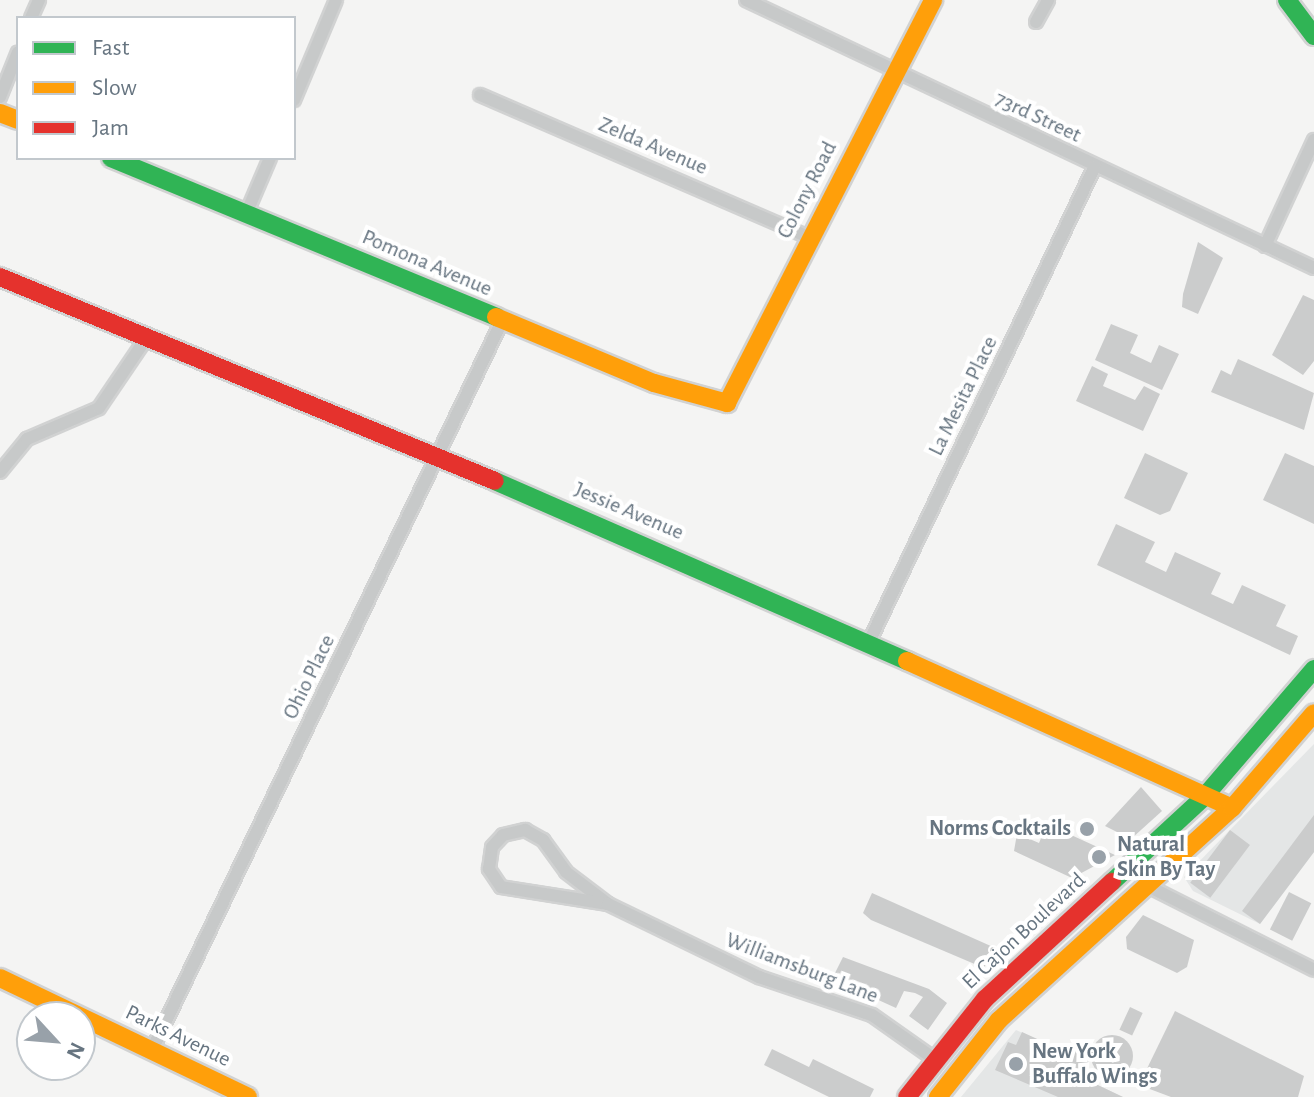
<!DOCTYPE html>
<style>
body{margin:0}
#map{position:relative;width:1314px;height:1097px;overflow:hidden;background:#f4f4f3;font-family:"Alegreya Sans",sans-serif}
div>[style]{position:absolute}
.built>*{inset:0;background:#e4e6e6}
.building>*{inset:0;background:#cbcccc;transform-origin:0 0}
.round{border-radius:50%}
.roads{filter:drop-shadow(2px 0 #d1d2d2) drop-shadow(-2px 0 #d1d2d2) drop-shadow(0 2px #d1d2d2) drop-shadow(0 -2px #d1d2d2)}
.street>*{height:12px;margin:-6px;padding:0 6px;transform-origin:6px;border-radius:6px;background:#c7c9c9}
.fast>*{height:18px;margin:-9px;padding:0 9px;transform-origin:9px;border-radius:9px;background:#30b455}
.slow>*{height:18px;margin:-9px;padding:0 9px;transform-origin:9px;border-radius:9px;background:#ff9f0a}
.jam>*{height:18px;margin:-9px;padding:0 9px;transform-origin:9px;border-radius:9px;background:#e5322d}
.dots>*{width:22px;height:22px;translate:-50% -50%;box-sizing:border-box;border:4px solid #fff;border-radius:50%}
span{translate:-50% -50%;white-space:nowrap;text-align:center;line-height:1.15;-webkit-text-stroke:8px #fff;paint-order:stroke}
.street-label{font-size:22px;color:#677581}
.poi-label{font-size:22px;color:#677581;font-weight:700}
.right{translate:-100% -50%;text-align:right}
.left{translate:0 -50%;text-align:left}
.legend{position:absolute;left:16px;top:16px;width:280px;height:144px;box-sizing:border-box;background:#fff;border:2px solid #c2c8cd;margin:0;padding:10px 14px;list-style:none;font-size:24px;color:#677581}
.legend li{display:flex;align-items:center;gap:16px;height:40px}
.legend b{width:40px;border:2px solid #c2c8cd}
.north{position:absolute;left:16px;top:1001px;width:80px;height:80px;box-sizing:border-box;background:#fff;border:2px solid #c2c8cd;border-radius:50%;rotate:116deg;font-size:22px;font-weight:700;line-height:32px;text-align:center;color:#677581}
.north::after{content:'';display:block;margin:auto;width:28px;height:36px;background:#98a1a9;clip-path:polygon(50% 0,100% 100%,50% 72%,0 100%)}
</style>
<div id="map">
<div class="built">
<i style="clip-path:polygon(1314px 744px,1314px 852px,1260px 924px,1193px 891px,1184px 877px)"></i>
<i style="clip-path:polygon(1016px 1030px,1070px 1054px,1076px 1043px,1093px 1051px,1081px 1077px,1123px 1097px,961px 1097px)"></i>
</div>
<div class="building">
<i style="clip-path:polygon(1198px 242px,1223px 258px,1198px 314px,1182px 307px,1183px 294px)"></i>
<i style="clip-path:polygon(1303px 295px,1314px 300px,1314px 361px,1303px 375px,1272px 355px)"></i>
<i style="clip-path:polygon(1111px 324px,1138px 335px,1130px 353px,1151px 363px,1159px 345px,1179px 354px,1162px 390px,1095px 360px)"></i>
<i style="clip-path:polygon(1238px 359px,1314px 393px,1304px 430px,1211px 392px,1221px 370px,1231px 375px)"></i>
<i style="clip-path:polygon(1092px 366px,1108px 374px,1103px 386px,1135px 400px,1144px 386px,1160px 394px,1143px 431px,1076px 401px)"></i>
<i style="clip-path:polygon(1145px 453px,1188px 473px,1170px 511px,1160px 515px,1124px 498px)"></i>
<i style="clip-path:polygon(1285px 453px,1314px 466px,1314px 524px,1263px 500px)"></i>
<i style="clip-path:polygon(1116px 524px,1155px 542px,1145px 562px,1166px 572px,1175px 552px,1221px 573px,1211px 594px,1233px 604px,1242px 585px,1286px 605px,1276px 626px,1298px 636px,1290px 655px,1097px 565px)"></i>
<i style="clip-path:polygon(1141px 787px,1162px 811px,1131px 839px,1105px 826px)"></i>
<i style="clip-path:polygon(1314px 815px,1314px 852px,1260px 924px,1242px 911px)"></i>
<i style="clip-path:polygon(1020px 816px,1032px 822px,1025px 837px,1039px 843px,1047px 824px,1115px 855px,1072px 878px,1014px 851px)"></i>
<i style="left:1230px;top:830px;width:25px;height:66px;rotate:37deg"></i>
<i style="left:1289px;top:892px;width:25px;height:42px;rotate:27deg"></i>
<i style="clip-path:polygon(872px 893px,993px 947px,984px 968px,871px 920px,863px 913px)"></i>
<i style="clip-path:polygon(1143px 915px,1194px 940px,1187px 967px,1177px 973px,1127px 949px,1126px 937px)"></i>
<i style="clip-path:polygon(843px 957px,929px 989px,947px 1003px,928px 1030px,909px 1016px,923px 997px,915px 993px,904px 991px,896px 1008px,832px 979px)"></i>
<i style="left:1130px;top:1007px;width:14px;height:25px;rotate:25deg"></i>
<i style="clip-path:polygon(1175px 1011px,1304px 1076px,1298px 1097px,1171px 1097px,1139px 1085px)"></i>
<i style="clip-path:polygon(1022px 1032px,1070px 1054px,1076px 1043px,1093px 1051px,1081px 1077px,1123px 1097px,1058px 1097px,995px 1070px,1008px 1042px,1016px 1045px)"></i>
<i class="round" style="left:1091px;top:1035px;width:42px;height:42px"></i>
<i style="clip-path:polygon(772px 1049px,809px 1067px,813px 1059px,874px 1089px,870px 1097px,829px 1097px,764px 1065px)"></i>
</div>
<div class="roads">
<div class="street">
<i style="left:746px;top:0;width:628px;rotate:25.26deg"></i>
<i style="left:31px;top:18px;width:20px;rotate:-66deg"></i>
<i style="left:1036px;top:22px;width:25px;rotate:-61deg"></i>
<i style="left:480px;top:95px;width:360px;rotate:23.4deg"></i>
<i style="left:0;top:97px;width:48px;rotate:-68.2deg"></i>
<i style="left:294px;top:100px;width:108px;rotate:-67.2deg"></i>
<i style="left:246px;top:214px;width:61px;rotate:-66.8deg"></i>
<i style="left:1265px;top:246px;width:117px;rotate:-65.2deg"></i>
<i style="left:0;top:472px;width:43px;rotate:-50.7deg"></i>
<i style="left:27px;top:439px;width:78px;rotate:-23.3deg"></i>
<i style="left:99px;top:408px;width:86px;rotate:-55.9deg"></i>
<i style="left:868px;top:644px;width:529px;rotate:-64.6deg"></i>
<i style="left:525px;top:830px;width:21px;rotate:29deg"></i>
<i style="left:543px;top:840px;width:39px;rotate:54deg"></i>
<i style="left:566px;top:872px;width:53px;rotate:37.3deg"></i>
<i style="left:608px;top:904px;width:108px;rotate:-171deg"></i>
<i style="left:501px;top:887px;width:22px;rotate:-124deg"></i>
<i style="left:489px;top:869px;width:22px;rotate:-82deg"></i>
<i style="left:492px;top:847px;width:16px;rotate:-47deg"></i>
<i style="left:503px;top:835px;width:23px;rotate:-13deg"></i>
<i style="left:1146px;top:885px;width:188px;rotate:26.8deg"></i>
<i style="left:608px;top:904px;width:168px;rotate:25.8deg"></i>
<i style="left:759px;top:977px;width:119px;rotate:18.6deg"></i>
<i style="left:872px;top:1015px;width:75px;rotate:35.2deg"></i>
<i style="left:152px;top:1050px;width:809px;rotate:-64.35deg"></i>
</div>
<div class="fast">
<i style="left:1287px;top:0;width:45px;rotate:53.1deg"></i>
<i style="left:111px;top:158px;width:417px;rotate:22.4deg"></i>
<i style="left:495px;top:481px;width:450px;rotate:23.6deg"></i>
<i style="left:1112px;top:882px;width:125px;rotate:-42.7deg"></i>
<i style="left:1204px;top:797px;width:169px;rotate:-49.3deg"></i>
</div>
<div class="slow">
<i style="left:0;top:113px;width:19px;rotate:21deg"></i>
<i style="left:496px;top:317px;width:171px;rotate:22.7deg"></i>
<i style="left:654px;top:383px;width:76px;rotate:15.3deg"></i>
<i style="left:727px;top:403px;width:453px;rotate:-62.9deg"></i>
<i style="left:907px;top:661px;width:357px;rotate:24.3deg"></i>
<i style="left:0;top:978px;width:275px;rotate:25.6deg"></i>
<i style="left:938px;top:1097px;width:98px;rotate:-51.6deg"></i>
<i style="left:999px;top:1020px;width:315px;rotate:-42.3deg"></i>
<i style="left:1232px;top:808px;width:125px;rotate:-49.2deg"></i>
</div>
<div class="jam">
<i style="left:0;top:277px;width:535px;rotate:22.4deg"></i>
<i style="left:907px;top:1097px;width:125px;rotate:-51.5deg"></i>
<i style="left:985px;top:999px;width:173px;rotate:-42.7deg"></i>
</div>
</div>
<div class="dots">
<i style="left:1087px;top:829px;background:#98a1a9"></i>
<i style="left:1099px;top:857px;background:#98a1a9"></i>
<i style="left:1016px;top:1064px;background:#98a1a9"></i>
</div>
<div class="street-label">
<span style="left:1038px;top:117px;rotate:25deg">73rd Street</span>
<span style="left:653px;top:146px;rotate:23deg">Zelda Avenue</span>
<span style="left:807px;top:190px;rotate:-63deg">Colony Road</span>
<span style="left:427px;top:263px;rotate:23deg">Pomona Avenue</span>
<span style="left:963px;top:396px;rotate:-64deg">La Mesita Place</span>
<span style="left:629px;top:511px;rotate:23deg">Jessie Avenue</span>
<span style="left:309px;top:677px;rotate:-64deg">Ohio Place</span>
<span style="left:1024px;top:931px;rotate:-43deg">El Cajon Boulevard</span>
<span style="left:802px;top:968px;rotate:21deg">Williamsburg Lane</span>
<span style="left:178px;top:1036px;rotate:26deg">Parks Avenue</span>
</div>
<div class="poi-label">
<span class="right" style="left:1071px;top:829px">Norms Cocktails</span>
<span class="left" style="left:1117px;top:857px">Natural<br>Skin By Tay</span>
<span class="left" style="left:1032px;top:1064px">New York<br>Buffalo Wings</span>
</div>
<ul class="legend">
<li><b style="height:10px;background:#30b455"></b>Fast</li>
<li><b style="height:10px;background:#ff9f0a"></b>Slow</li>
<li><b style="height:10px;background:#e5322d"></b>Jam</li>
</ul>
<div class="north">N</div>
</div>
